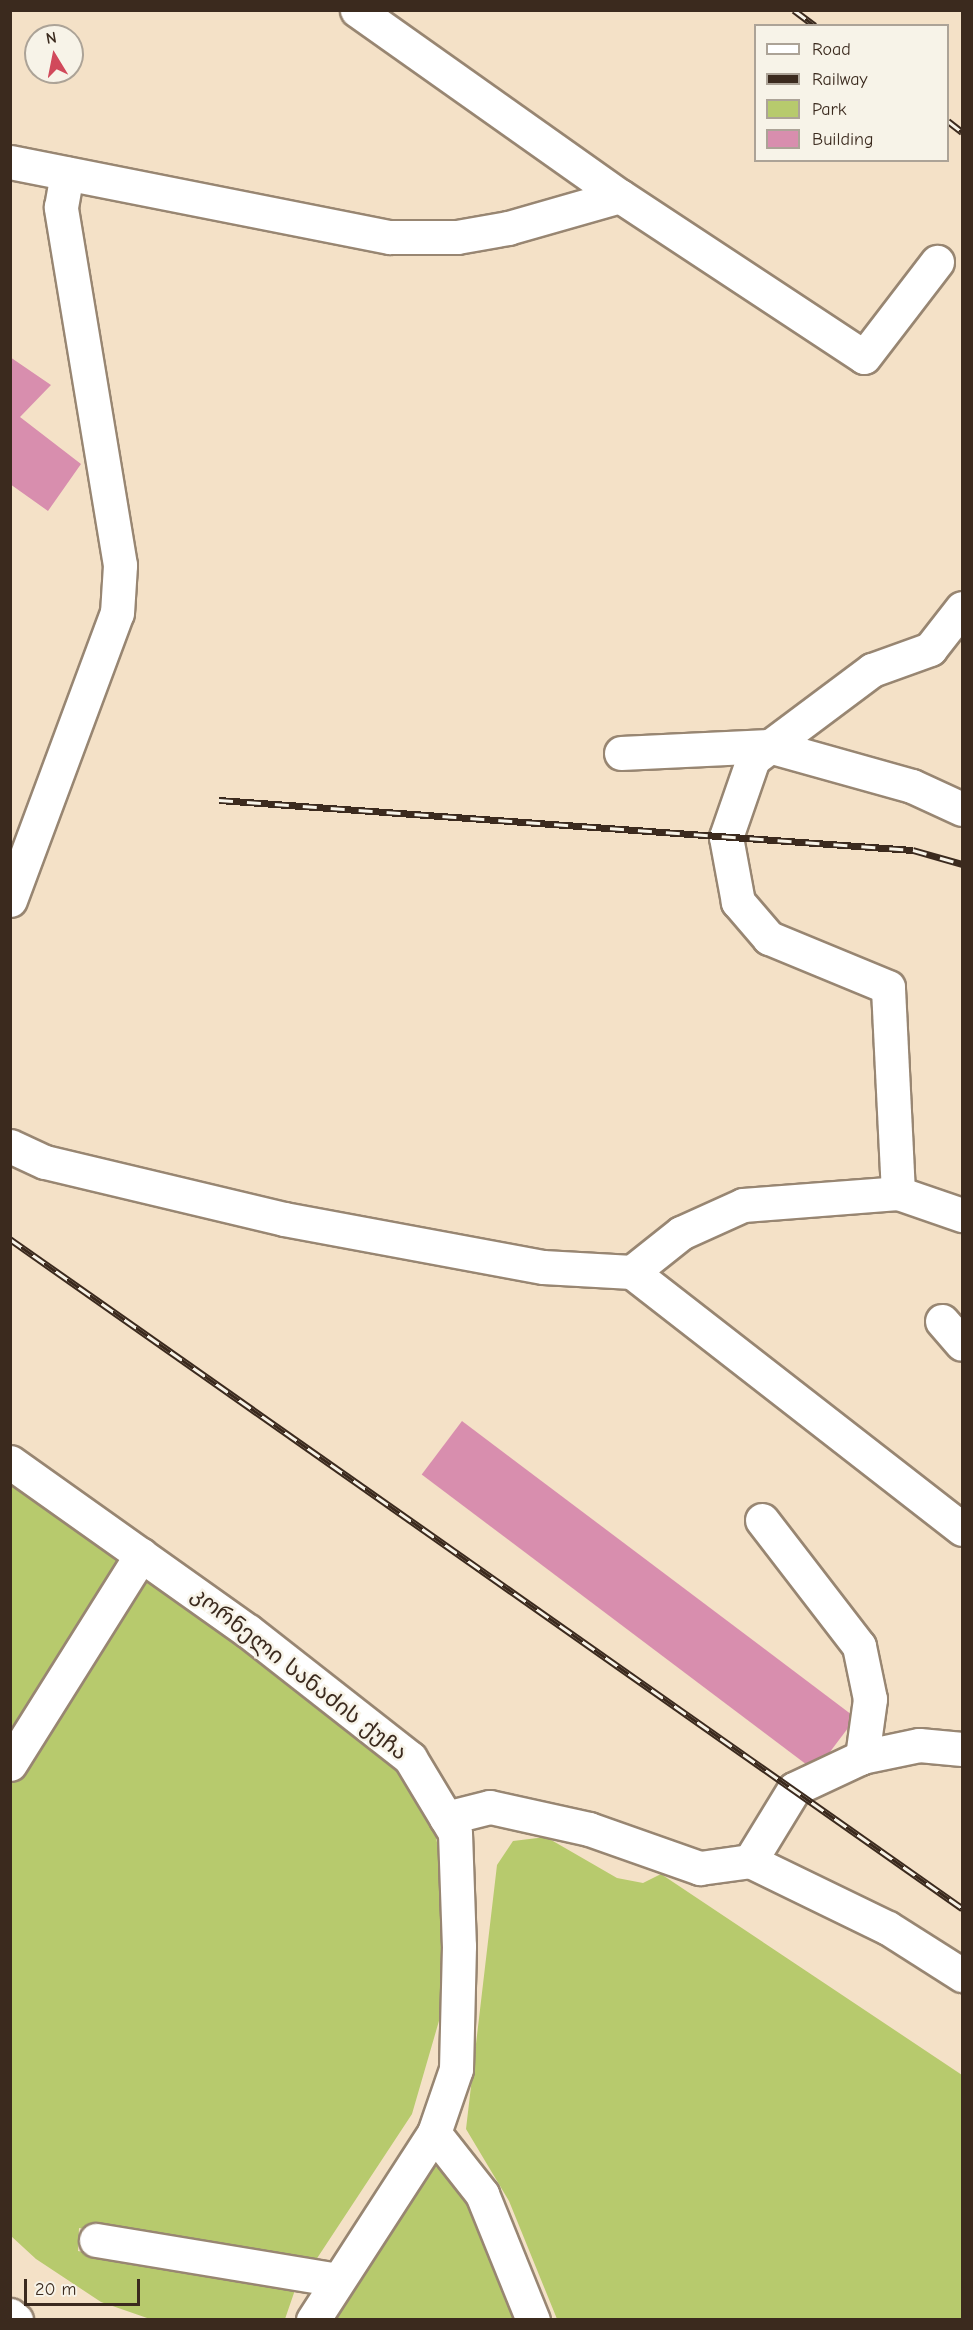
<!DOCTYPE html>
<meta charset="utf-8">
<style>
body{margin:0}
#map{position:relative;width:973px;height:2330px;overflow:hidden;background:#f4e1c7;font-family:"Comic Neue","Noto Sans Georgian",sans-serif}
div>[style]{position:absolute}
.green>*{inset:0;background:#b7ca6d}
.building>*{inset:0;background:#d88eae;transform-origin:0 0}
.roads{filter:drop-shadow(2px 0 #988672) drop-shadow(-2px 0 #988672) drop-shadow(0 2px #988672) drop-shadow(0 -2px #988672)}
.minor>*{height:33px;margin:-16.5px;padding:0 16.5px;transform-origin:16.5px;border-radius:16.5px;background:#fff}
.rail>*{height:7px;margin-top:-3.5px;transform-origin:0;background:repeating-linear-gradient(90deg,#f7f3e8 0 14px,#3b2a1e 0 28px);box-sizing:border-box;border-block:2px solid #3b2a1e}
span{translate:-50% -50%;white-space:nowrap;text-align:center;line-height:1.15;-webkit-text-stroke:5px #f7f3e8;paint-order:stroke}
.street-label{font-size:22px;color:#3b2a1e}
.frame{position:absolute;inset:0;border:12px solid #3b2a1e;pointer-events:none}
.legend{position:absolute;left:754px;top:24px;width:195px;height:138px;box-sizing:border-box;background:#f7f3e8;border:2px solid #aca397;margin:0;padding:8px 10px;list-style:none;font-size:18px;color:#3b2a1e}
.legend li{display:flex;align-items:center;gap:12px;height:30px}
.legend b{width:30px;border:2px solid #aca397}
.north{position:absolute;left:24px;top:24px;width:60px;height:60px;box-sizing:border-box;background:#f7f3e8;border:2px solid #aca397;border-radius:50%;rotate:350deg;font-size:16px;font-weight:700;line-height:24px;text-align:center;color:#3b2a1e}
.north::after{content:'';display:block;margin:auto;width:21px;height:27px;background:#d1495b;clip-path:polygon(50% 0,100% 100%,50% 72%,0 100%)}
.scale{position:absolute;left:24px;top:2279px;width:116px;height:27px;box-sizing:border-box;border:3px solid #3b2a1e;border-top:0;padding-left:8px;font-size:18px;line-height:21px;white-space:nowrap;color:#3b2a1e;-webkit-text-stroke:4px #f7f3e8;paint-order:stroke}
</style>
<div id="map">
<div class="green">
<i style="clip-path:polygon(11px 1473px,402px 1763px,432px 1812px,449px 1916px,443px 2007px,412px 2114px,310px 2269px,79px 2228px,78px 2251px,295px 2290px,285px 2319px,150px 2319px,101px 2302px,36px 2259px,11px 2236px)"></i>
<i style="clip-path:polygon(546px 1837px,617px 1878px,643px 1883px,661px 1874px,962px 2075px,962px 2319px,557px 2319px,509px 2201px,466px 2129px,497px 1865px,513px 1841px)"></i>
<i style="clip-path:polygon(429px 2166px,448px 2169px,462px 2183px,522px 2320px,332px 2320px)"></i>
</div>
<div class="building">
<i style="clip-path:polygon(10px 357px,51px 385px,20px 417px,81px 464px,48px 511px,10px 484px)"></i>
<i style="left:462px;top:1421px;width:493px;height:67px;rotate:37deg"></i>
</div>
<div class="roads">
<div class="minor">
<i style="left:357px;top:10px;width:322px;rotate:35.3deg"></i>
<i style="left:620px;top:196px;width:292px;rotate:33.4deg"></i>
<i style="left:864px;top:357px;width:120px;rotate:-52.5deg"></i>
<i style="left:10px;top:162px;width:387px;rotate:11.2deg"></i>
<i style="left:390px;top:237px;width:67px"></i>
<i style="left:457px;top:237px;width:52px;rotate:-10deg"></i>
<i style="left:508px;top:228px;width:116px;rotate:-15.9deg"></i>
<i style="left:621px;top:753px;width:148px;rotate:-2.7deg"></i>
<i style="left:769px;top:746px;width:148px;rotate:15.6deg"></i>
<i style="left:912px;top:786px;width:55px;rotate:24.7deg"></i>
<i style="left:10px;top:900px;width:306px;rotate:-69.6deg"></i>
<i style="left:117px;top:613px;width:48px;rotate:-86.4deg"></i>
<i style="left:120px;top:565px;width:363px;rotate:-99.4deg"></i>
<i style="left:61px;top:207px;width:34px;rotate:-80deg"></i>
<i style="left:10px;top:1146px;width:38px;rotate:25deg"></i>
<i style="left:45px;top:1162px;width:246px;rotate:13.4deg"></i>
<i style="left:284px;top:1219px;width:263px;rotate:10.5deg"></i>
<i style="left:543px;top:1267px;width:89px;rotate:3.2deg"></i>
<i style="left:632px;top:1272px;width:418px;rotate:37.9deg"></i>
<i style="left:898px;top:1193px;width:206px;rotate:-92.8deg"></i>
<i style="left:888px;top:987px;width:129px;rotate:-157.6deg"></i>
<i style="left:769px;top:938px;width:48px;rotate:-130.7deg"></i>
<i style="left:738px;top:902px;width:66px;rotate:-100.5deg"></i>
<i style="left:726px;top:837px;width:83px;rotate:-70.9deg"></i>
<i style="left:753px;top:759px;width:149px;rotate:-36.8deg"></i>
<i style="left:872px;top:670px;width:62px;rotate:-19.9deg"></i>
<i style="left:930px;top:649px;width:52px;rotate:-52deg"></i>
<i style="left:632px;top:1272px;width:63px;rotate:-38.5deg"></i>
<i style="left:681px;top:1233px;width:68px;rotate:-24.3deg"></i>
<i style="left:743px;top:1205px;width:155px;rotate:-4.4deg"></i>
<i style="left:898px;top:1193px;width:68px;rotate:19deg"></i>
<i style="left:942px;top:1321px;width:30px;rotate:49deg"></i>
<i style="left:10px;top:1462px;width:292px;rotate:35.4deg"></i>
<i style="left:248px;top:1631px;width:206px;rotate:38.1deg"></i>
<i style="left:410px;top:1758px;width:87px;rotate:59deg"></i>
<i style="left:455px;top:1833px;width:113px;rotate:88deg"></i>
<i style="left:459px;top:1946px;width:123px;rotate:91.4deg"></i>
<i style="left:456px;top:2069px;width:68px;rotate:109deg"></i>
<i style="left:434px;top:2133px;width:223px;rotate:122.9deg"></i>
<i style="left:762px;top:1520px;width:159px;rotate:52.4deg"></i>
<i style="left:859px;top:1646px;width:54px;rotate:78.3deg"></i>
<i style="left:870px;top:1699px;width:59px;rotate:97.9deg"></i>
<i style="left:962px;top:1749px;width:43px;rotate:-174.7deg"></i>
<i style="left:919px;top:1745px;width:58px;rotate:168.1deg"></i>
<i style="left:862px;top:1757px;width:75px;rotate:154.8deg"></i>
<i style="left:794px;top:1789px;width:84px;rotate:121.4deg"></i>
<i style="left:750px;top:1861px;width:153px;rotate:25.9deg"></i>
<i style="left:888px;top:1928px;width:88px;rotate:32.4deg"></i>
<i style="left:10px;top:1764px;width:247px;rotate:-57.9deg"></i>
<i style="left:446px;top:1818px;width:45px;rotate:-14deg"></i>
<i style="left:490px;top:1807px;width:101px;rotate:12.5deg"></i>
<i style="left:589px;top:1829px;width:118px;rotate:19.4deg"></i>
<i style="left:700px;top:1868px;width:50px;rotate:-8deg"></i>
<i style="left:434px;top:2133px;width:78px;rotate:51.8deg"></i>
<i style="left:482px;top:2194px;width:136px;rotate:68deg"></i>
<i style="left:96px;top:2240px;width:244px;rotate:9.4deg"></i>
<i style="left:10px;top:2315px;width:8px;rotate:40deg"></i>
</div>
</div>
<div class="rail">
<i style="left:794px;top:10px;width:26px;rotate:37deg"></i>
<i style="left:948px;top:121px;width:18px;rotate:38deg"></i>
<i style="left:219px;top:800px;width:696px;rotate:4.12deg"></i>
<i style="left:913px;top:850px;width:51px;rotate:15.9deg"></i>
<i style="left:10px;top:1239px;width:1164px;rotate:35.1deg"></i>
</div>
<div class="street-label">
<span style="left:299px;top:1674px;rotate:38deg">კორნელი სანაძის ქუჩა</span>
</div>
<div class="frame"></div>
<ul class="legend">
<li><b style="height:8px;background:#fff"></b>Road</li>
<li><b style="height:8px;background:#3b2a1e"></b>Railway</li>
<li><b style="height:16px;background:#b7ca6d"></b>Park</li>
<li><b style="height:16px;background:#d88eae"></b>Building</li>
</ul>
<div class="north">N</div>
<div class="scale">20 m</div>
</div>
